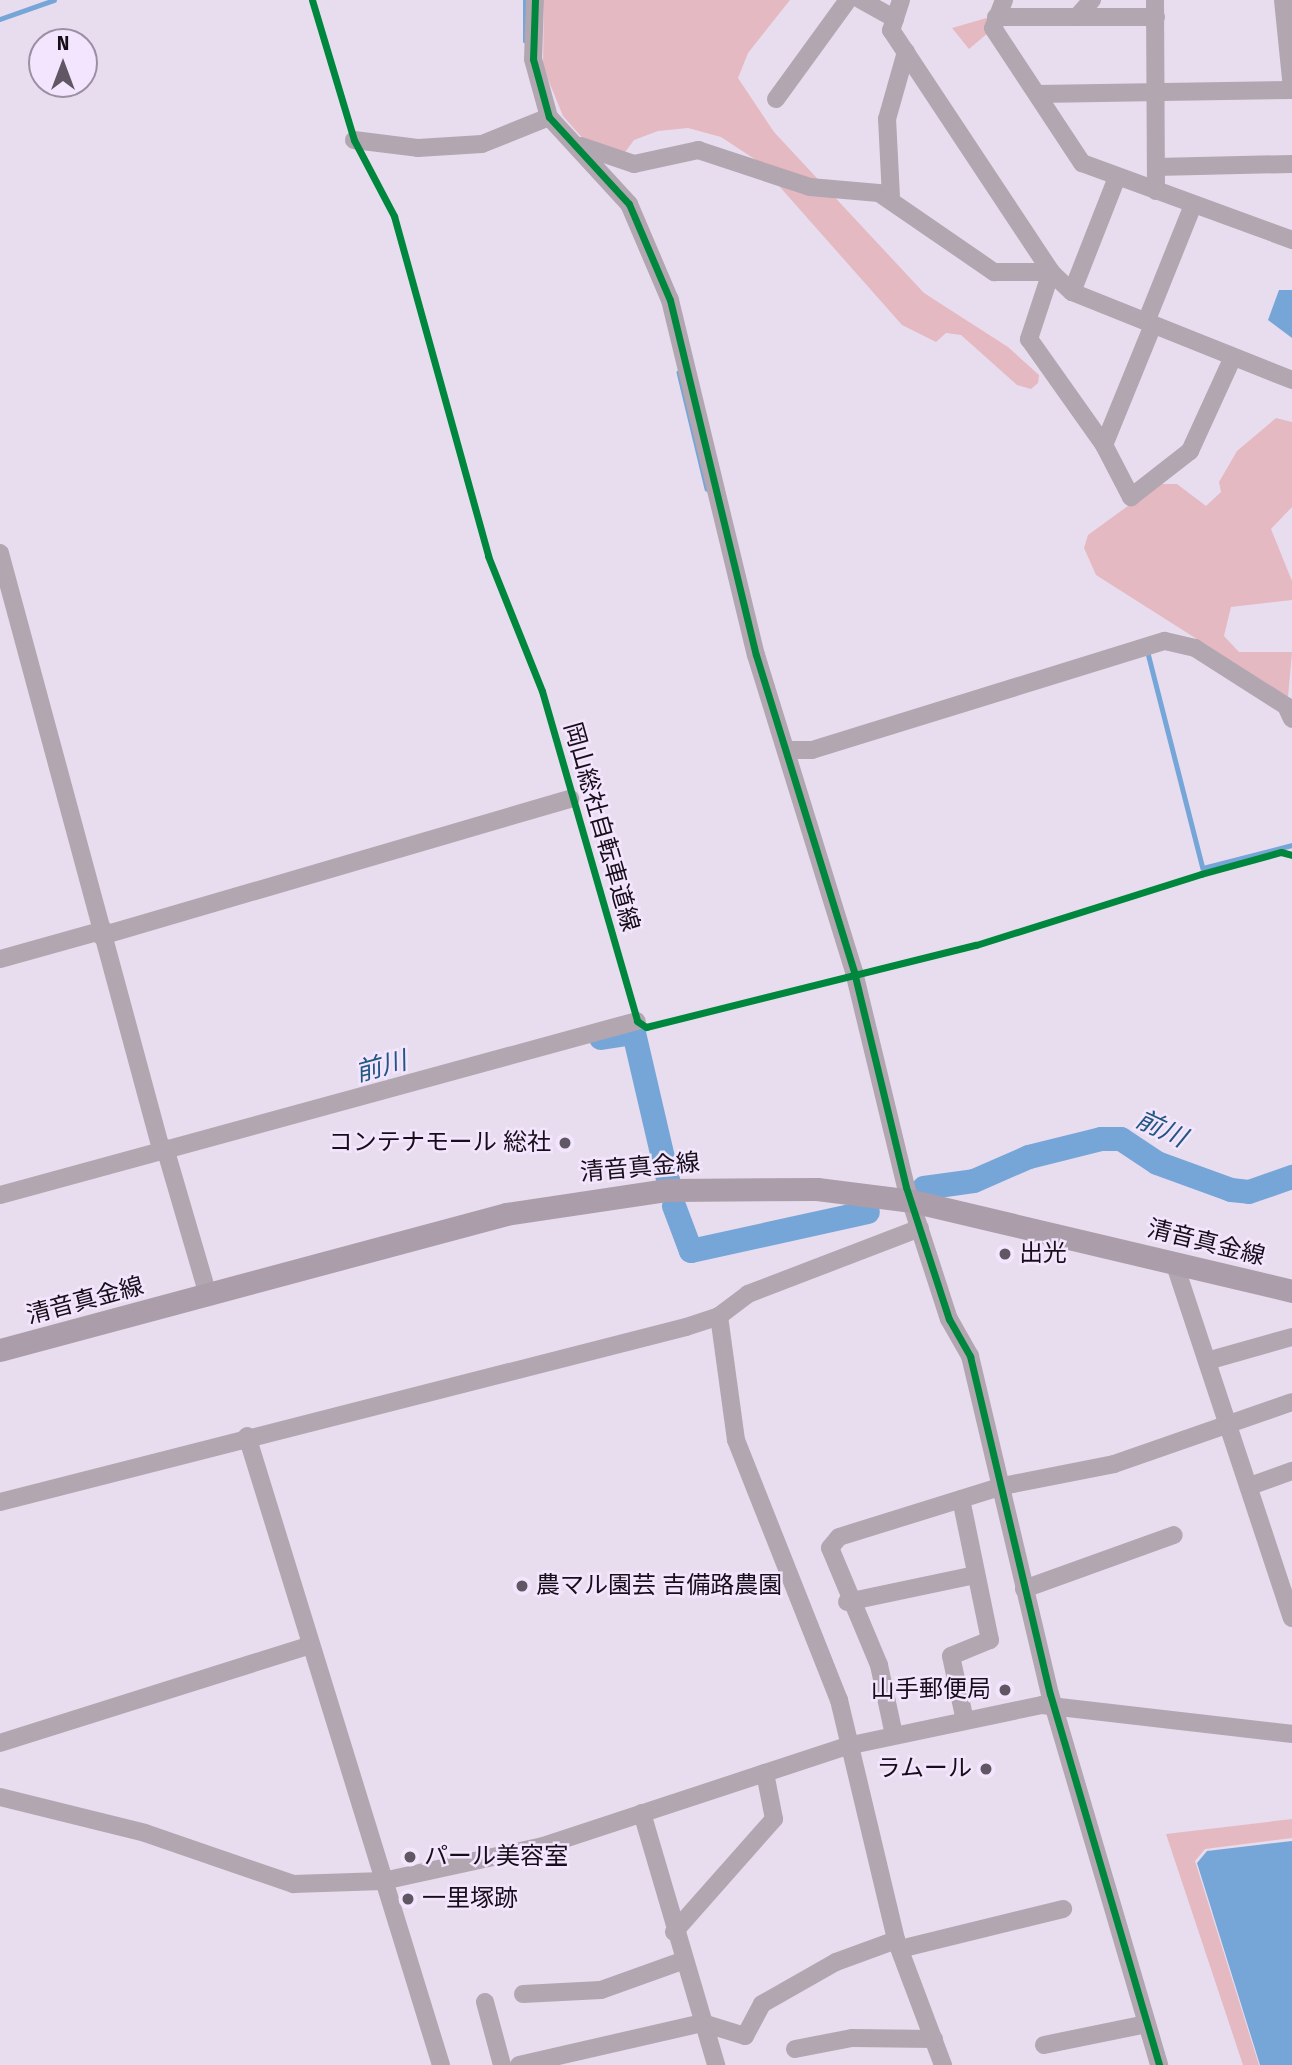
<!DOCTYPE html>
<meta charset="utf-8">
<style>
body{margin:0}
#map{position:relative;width:1292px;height:2065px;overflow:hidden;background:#e8ddee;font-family:"Fira Sans","Noto Sans JP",sans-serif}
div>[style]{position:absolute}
.green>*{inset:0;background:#e5b9c1}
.water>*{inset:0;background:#76a6d8}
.stream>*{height:4.5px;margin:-2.25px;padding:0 2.25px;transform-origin:2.25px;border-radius:2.25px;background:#76a6d8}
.river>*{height:24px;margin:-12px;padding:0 12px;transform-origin:12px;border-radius:12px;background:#76a6d8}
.minor>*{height:18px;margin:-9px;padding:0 9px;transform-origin:9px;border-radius:9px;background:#b2a6b1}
.major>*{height:23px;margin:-11.5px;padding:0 11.5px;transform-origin:11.5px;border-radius:11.5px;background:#ac9daa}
.cycleway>*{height:7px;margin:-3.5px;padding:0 3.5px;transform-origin:3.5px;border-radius:3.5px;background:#00873e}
.dots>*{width:19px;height:19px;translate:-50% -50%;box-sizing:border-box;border:4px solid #f4e5fe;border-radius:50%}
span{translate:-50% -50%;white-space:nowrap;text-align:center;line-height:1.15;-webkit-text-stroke:5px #f4e5fe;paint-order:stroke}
.street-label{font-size:24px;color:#160f1a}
.poi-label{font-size:24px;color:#160f1a}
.right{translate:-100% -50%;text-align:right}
.left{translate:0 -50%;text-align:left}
.water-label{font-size:26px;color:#225782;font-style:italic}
.north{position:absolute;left:28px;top:28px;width:70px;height:70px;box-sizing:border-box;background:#f4e5fe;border:2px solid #9b8fa3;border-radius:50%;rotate:0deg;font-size:19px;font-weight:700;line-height:28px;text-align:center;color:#160f1a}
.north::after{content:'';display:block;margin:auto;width:24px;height:32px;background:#605764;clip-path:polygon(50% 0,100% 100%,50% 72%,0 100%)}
</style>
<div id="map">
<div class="green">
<i style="clip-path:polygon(544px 0,790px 0,748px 53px,738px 78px,774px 132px,924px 293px,1008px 347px,1039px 375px,1038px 383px,1031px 389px,1017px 385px,961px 335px,946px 333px,936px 342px,902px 325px,756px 160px,721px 137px,688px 128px,658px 131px,634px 140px,623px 155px,585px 141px,563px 116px,543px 67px)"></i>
<i style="clip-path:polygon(990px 17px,988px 33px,969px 49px,952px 28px)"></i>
<i style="clip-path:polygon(1276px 418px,1292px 422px,1292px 507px,1271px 529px,1292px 581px,1292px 600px,1231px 607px,1224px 636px,1239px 652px,1292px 652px,1288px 697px,1096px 575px,1084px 548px,1088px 535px,1158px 484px,1177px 484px,1206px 506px,1221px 492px,1219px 482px,1237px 451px)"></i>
<i style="clip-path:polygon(1292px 1819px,1292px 1838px,1205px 1849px,1195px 1861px,1259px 2065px,1243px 2065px,1166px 1834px)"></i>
</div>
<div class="water">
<i style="clip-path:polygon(1279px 290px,1292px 290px,1292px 338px,1268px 320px)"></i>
<i style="clip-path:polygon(1292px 1841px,1292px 2065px,1260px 2065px,1197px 1863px,1207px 1851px)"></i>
</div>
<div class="stream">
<i style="left:0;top:19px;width:57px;rotate:-19.4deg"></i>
<i style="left:525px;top:41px;width:41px;rotate:-90deg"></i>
<i style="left:679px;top:372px;width:120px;rotate:76.5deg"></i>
<i style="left:1148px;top:653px;width:222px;rotate:75.7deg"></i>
<i style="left:1203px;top:868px;width:92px;rotate:-14.5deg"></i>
</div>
<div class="river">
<i style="left:601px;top:1038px;width:33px;rotate:-9deg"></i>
<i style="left:634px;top:1033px;width:150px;rotate:76.9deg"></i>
<i style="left:924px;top:1188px;width:50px;rotate:-8deg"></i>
<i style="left:974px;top:1181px;width:60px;rotate:-23.6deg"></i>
<i style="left:1029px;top:1157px;width:74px;rotate:-14deg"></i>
<i style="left:1101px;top:1139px;width:20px"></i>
<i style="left:1121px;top:1139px;width:43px;rotate:33.7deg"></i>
<i style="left:1157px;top:1163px;width:79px;rotate:20deg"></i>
<i style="left:1231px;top:1190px;width:18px;rotate:6deg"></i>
<i style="left:1249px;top:1192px;width:46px;rotate:-19.2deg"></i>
<i style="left:674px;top:1206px;width:48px;rotate:69.3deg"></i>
<i style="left:691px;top:1251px;width:181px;rotate:-12.4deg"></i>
</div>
<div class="minor">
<i style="left:535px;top:0;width:59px;rotate:91.9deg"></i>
<i style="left:533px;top:59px;width:60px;rotate:74.6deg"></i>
<i style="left:549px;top:117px;width:118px;rotate:47.4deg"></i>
<i style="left:629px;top:204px;width:104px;rotate:66.9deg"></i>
<i style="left:670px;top:300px;width:365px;rotate:76.4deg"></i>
<i style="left:756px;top:655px;width:332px;rotate:72.8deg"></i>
<i style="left:854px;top:972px;width:221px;rotate:76.4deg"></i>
<i style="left:906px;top:1187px;width:139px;rotate:72deg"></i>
<i style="left:949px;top:1319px;width:43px;rotate:60.4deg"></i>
<i style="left:970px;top:1356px;width:347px;rotate:76.7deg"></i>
<i style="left:1050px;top:1694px;width:387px;rotate:73.6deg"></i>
<i style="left:861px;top:0;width:39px;rotate:29deg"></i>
<i style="left:901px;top:0;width:32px;rotate:108deg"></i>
<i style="left:891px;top:30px;width:290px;rotate:56.5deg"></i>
<i style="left:1051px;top:272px;width:29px;rotate:44deg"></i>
<i style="left:1072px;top:292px;width:237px;rotate:21.8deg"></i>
<i style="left:1004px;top:0;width:30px;rotate:111deg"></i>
<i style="left:993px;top:28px;width:162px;rotate:56.6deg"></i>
<i style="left:1082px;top:163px;width:224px;rotate:20.1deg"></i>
<i style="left:1155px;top:0;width:191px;rotate:89.7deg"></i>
<i style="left:1283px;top:0;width:89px;rotate:84.2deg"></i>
<i style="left:996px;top:17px;width:160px"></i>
<i style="left:1077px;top:17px;width:23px;rotate:-49deg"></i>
<i style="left:1038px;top:94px;width:254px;rotate:-0.9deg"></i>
<i style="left:776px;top:99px;width:122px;rotate:-54deg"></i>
<i style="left:354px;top:140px;width:64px;rotate:7.1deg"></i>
<i style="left:418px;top:148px;width:64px;rotate:-3.6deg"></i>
<i style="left:482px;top:144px;width:72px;rotate:-21.9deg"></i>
<i style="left:581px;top:146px;width:56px;rotate:18.8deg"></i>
<i style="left:634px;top:164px;width:66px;rotate:-12.3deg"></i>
<i style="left:698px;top:150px;width:118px;rotate:18.3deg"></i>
<i style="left:810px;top:187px;width:69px;rotate:5deg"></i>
<i style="left:879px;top:193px;width:140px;rotate:34.5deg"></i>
<i style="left:994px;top:272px;width:57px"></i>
<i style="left:1156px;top:167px;width:136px;rotate:-1.3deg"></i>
<i style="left:891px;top:197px;width:78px;rotate:-92.9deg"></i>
<i style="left:887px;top:119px;width:70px;rotate:-74.2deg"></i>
<i style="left:1051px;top:272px;width:71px;rotate:108.2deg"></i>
<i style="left:1029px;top:339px;width:130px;rotate:54.7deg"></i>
<i style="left:1104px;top:445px;width:59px;rotate:62.6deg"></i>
<i style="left:1131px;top:497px;width:75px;rotate:-37.9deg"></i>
<i style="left:1190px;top:451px;width:103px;rotate:-65.4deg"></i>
<i style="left:1072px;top:292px;width:123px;rotate:-68.6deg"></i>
<i style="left:1146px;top:322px;width:126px;rotate:-68.1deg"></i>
<i style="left:1104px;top:445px;width:130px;rotate:-67.8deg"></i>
<i style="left:0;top:553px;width:617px;rotate:74.88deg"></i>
<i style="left:790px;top:750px;width:22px"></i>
<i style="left:812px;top:750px;width:369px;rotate:-17.2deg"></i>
<i style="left:1165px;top:641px;width:31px;rotate:13deg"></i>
<i style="left:1195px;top:648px;width:108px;rotate:32.5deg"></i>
<i style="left:1286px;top:706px;width:14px;rotate:65deg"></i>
<i style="left:101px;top:936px;width:489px;rotate:-16.3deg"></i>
<i style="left:0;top:959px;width:108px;rotate:-15.6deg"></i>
<i style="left:165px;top:1148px;width:153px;rotate:73.7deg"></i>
<i style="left:0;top:1195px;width:660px;rotate:-15.28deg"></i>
<i style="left:1174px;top:1262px;width:375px;rotate:71.7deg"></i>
<i style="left:719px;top:1316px;width:125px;rotate:82.2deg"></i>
<i style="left:736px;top:1440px;width:280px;rotate:68.4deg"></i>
<i style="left:839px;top:1700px;width:247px;rotate:76.6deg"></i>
<i style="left:896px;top:1940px;width:134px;rotate:69.4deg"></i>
<i style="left:1207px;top:1361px;width:88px;rotate:-15.8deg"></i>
<i style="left:247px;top:1436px;width:658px;rotate:72.86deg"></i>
<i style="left:1250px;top:1486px;width:45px;rotate:-19.7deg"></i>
<i style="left:961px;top:1499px;width:144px;rotate:78.4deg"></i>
<i style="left:990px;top:1640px;width:42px;rotate:157.7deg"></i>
<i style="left:951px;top:1656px;width:66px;rotate:77.8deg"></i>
<i style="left:0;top:1502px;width:708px;rotate:-14.31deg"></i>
<i style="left:686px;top:1327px;width:35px;rotate:-18deg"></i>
<i style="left:719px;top:1316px;width:36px;rotate:-37deg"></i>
<i style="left:748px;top:1294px;width:184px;rotate:-21deg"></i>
<i style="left:1024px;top:1589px;width:159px;rotate:-19.8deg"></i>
<i style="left:847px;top:1602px;width:131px;rotate:-11.9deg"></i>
<i style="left:894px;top:1735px;width:72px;rotate:-102.1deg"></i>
<i style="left:879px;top:1665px;width:127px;rotate:-112.7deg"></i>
<i style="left:830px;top:1548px;width:14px;rotate:-51deg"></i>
<i style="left:839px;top:1537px;width:172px;rotate:-17.3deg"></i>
<i style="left:1003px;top:1486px;width:113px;rotate:-11.2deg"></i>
<i style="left:1114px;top:1464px;width:188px;rotate:-19.2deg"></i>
<i style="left:0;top:1743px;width:326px;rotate:-17.5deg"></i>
<i style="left:0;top:1797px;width:149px;rotate:13.9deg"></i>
<i style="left:145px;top:1833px;width:157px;rotate:19deg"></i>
<i style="left:293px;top:1884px;width:90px;rotate:-1.9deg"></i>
<i style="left:383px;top:1881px;width:164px;rotate:-12.3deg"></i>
<i style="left:543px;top:1846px;width:320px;rotate:-18.2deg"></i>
<i style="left:847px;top:1746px;width:199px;rotate:-11.9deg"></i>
<i style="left:1042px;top:1705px;width:252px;rotate:6.6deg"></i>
<i style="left:642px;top:1813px;width:263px;rotate:73.6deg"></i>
<i style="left:674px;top:1932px;width:151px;rotate:-48.5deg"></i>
<i style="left:774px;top:1819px;width:47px;rotate:-101.1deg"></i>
<i style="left:900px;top:1949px;width:168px;rotate:-13.8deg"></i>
<i style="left:523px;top:1994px;width:78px;rotate:-2.9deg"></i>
<i style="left:601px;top:1990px;width:86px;rotate:-19.7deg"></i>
<i style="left:485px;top:2002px;width:65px;rotate:74.9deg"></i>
<i style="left:1044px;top:2045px;width:104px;rotate:-11.6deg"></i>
<i style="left:795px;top:2049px;width:58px;rotate:-10.9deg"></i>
<i style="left:852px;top:2038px;width:82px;rotate:0.7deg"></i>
<i style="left:519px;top:2065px;width:189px;rotate:-12.9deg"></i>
<i style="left:703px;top:2023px;width:44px;rotate:17.2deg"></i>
<i style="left:745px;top:2036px;width:36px;rotate:-62deg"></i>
<i style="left:762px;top:2004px;width:85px;rotate:-29.6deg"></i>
<i style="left:836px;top:1962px;width:64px;rotate:-20.1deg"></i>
</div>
<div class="major">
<i style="left:0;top:1350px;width:524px;rotate:-15.04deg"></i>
<i style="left:506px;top:1214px;width:163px;rotate:-8.5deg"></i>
<i style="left:667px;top:1190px;width:150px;rotate:-0.4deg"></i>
<i style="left:817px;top:1189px;width:96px;rotate:7.2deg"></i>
<i style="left:912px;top:1201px;width:391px;rotate:13.3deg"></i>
</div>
<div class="cycleway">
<i style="left:312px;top:0;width:146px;rotate:73.3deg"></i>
<i style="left:354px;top:140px;width:86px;rotate:62.2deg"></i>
<i style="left:394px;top:216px;width:353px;rotate:74.5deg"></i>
<i style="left:488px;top:556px;width:145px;rotate:68.2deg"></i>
<i style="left:542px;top:691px;width:343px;rotate:73.9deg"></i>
<i style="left:637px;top:1021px;width:11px;rotate:34deg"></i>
<i style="left:646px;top:1027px;width:340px;rotate:-14deg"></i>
<i style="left:976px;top:945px;width:236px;rotate:-17.5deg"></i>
<i style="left:1201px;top:874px;width:83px;rotate:-15.4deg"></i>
<i style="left:1281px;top:852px;width:11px;rotate:15deg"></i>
<i style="left:535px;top:0;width:59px;rotate:91.9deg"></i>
<i style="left:533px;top:59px;width:60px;rotate:74.6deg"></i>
<i style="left:549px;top:117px;width:118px;rotate:47.4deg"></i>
<i style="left:629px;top:204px;width:104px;rotate:66.9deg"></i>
<i style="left:670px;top:300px;width:365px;rotate:76.4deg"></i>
<i style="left:756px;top:655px;width:332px;rotate:72.8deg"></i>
<i style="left:854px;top:972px;width:221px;rotate:76.4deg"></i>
<i style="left:906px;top:1187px;width:139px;rotate:72deg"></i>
<i style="left:949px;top:1319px;width:43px;rotate:60.4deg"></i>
<i style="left:970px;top:1356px;width:347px;rotate:76.7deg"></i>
<i style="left:1050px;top:1694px;width:387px;rotate:73.6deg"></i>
</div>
<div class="dots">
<i style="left:565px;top:1143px;background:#605764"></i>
<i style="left:1005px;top:1254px;background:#605764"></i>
<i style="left:522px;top:1586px;background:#605764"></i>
<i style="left:1005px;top:1690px;background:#605764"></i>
<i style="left:986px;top:1769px;background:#605764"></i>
<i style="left:410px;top:1857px;background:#605764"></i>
<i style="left:408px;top:1899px;background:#605764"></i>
</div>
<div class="street-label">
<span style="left:601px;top:827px;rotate:74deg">岡山総社自転車道線</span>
<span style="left:640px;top:1168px;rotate:-5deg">清音真金線</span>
<span style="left:1206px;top:1243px;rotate:14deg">清音真金線</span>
<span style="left:85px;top:1301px;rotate:-15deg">清音真金線</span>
</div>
<div class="poi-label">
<span class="right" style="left:551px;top:1143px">コンテナモール 総社</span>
<span class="left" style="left:1019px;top:1254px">出光</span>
<span class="left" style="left:536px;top:1586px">農マル園芸 吉備路農園</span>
<span class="right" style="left:991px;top:1690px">山手郵便局</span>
<span class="right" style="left:972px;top:1769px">ラムール</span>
<span class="left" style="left:424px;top:1857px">パール美容室</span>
<span class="left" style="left:422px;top:1899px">一里塚跡</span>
</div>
<div class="water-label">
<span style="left:381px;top:1067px;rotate:-15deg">前川</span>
<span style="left:1161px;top:1129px;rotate:25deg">前川</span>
</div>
<div class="north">N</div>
</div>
